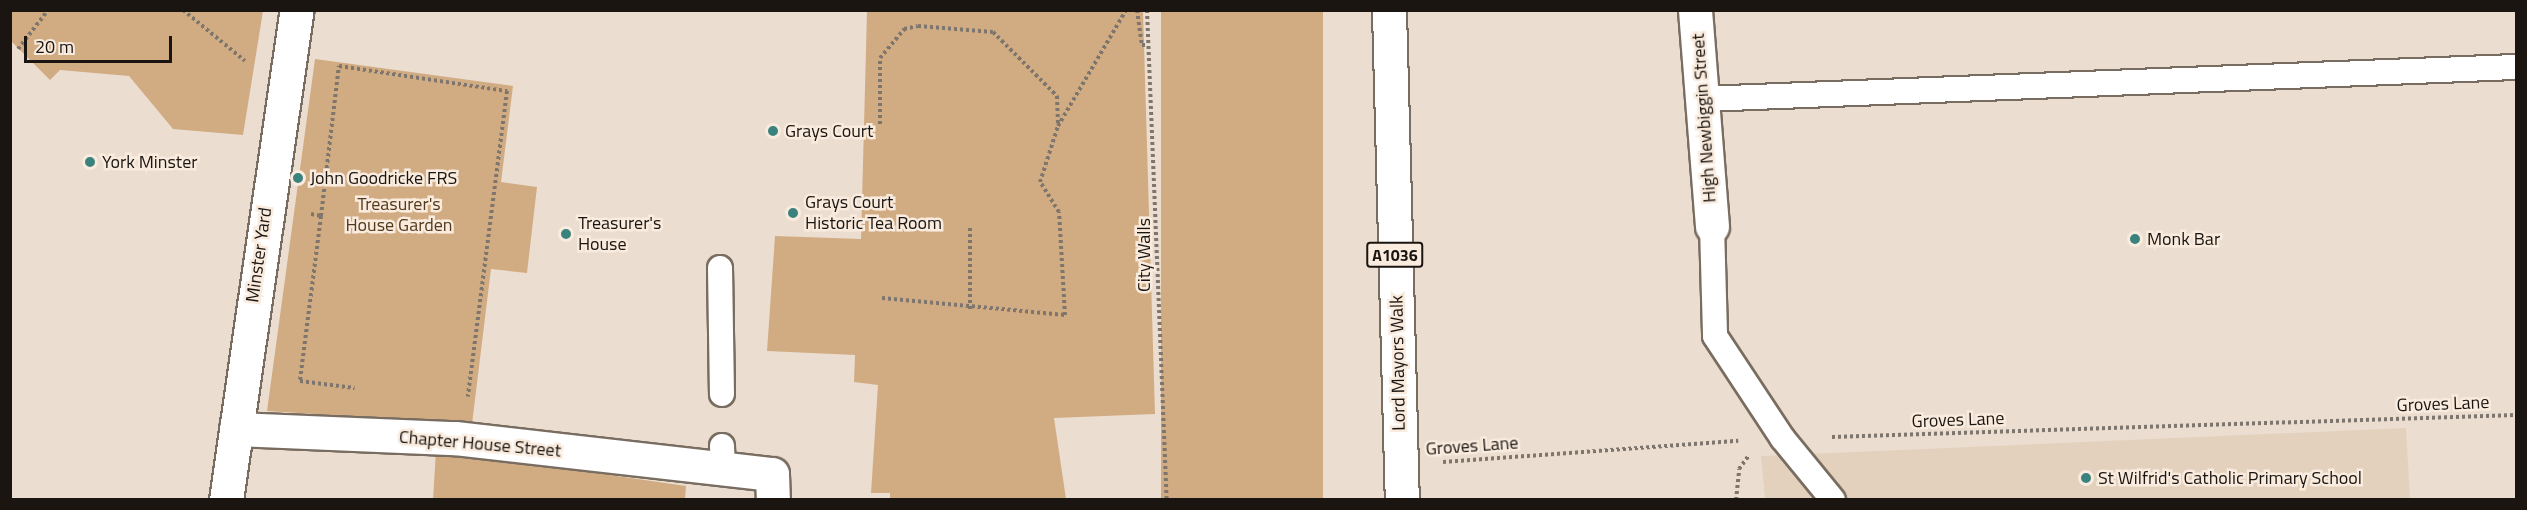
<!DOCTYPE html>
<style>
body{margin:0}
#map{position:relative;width:2527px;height:510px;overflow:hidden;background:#ebded0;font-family:"Titillium Web",sans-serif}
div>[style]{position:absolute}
.built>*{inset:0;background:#e3d1bd}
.green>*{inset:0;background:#d1ac83;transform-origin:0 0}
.path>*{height:4px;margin-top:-2px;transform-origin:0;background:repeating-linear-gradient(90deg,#7e756c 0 3px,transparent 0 6px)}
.roads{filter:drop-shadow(2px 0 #796d61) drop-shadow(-2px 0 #796d61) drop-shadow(0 2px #796d61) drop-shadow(0 -2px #796d61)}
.service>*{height:24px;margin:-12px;padding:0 12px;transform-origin:12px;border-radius:12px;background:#fff}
.minor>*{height:33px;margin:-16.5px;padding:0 16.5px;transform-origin:16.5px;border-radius:16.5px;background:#fff}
.primary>*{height:33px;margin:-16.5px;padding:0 16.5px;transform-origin:16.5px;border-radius:16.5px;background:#fff}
.dots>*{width:16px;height:16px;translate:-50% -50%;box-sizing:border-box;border:3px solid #f9ebdd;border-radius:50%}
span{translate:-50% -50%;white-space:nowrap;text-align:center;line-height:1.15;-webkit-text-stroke:5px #f9ebdd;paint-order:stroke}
.shield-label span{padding:2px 4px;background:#f9ebdd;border:2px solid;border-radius:4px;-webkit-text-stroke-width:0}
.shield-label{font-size:16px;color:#1a1511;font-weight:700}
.street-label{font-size:18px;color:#1a1511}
.poi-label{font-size:18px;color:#1a1511}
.left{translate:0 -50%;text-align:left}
.park-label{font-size:18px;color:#533a1c}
.frame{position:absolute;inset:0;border:12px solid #1a1511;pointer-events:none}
.scale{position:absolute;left:24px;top:36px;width:148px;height:27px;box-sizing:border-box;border:3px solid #1a1511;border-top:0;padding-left:8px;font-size:18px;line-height:21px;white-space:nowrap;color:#1a1511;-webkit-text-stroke:4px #f9ebdd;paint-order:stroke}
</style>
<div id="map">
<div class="built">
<i style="clip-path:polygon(2406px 428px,2410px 499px,1765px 499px,1761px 456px)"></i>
</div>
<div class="green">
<i style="clip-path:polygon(10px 11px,263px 11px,243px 135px,173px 129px,129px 76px,60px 70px,50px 80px,11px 41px)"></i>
<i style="clip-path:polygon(867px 11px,1143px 11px,1155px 414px,1054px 418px,1066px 499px,890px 500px,890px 493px,871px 493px,878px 385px,854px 382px,855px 355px,767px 351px,775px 236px,861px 239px)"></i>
<i style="left:1161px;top:11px;width:162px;height:488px"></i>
<i style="clip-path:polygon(315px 59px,513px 86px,501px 182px,537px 187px,527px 273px,491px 269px,472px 424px,267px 411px)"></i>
<i style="clip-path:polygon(436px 450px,686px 486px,685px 499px,433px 500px)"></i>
</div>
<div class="path">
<i style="left:183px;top:10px;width:80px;rotate:39.4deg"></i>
<i style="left:1137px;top:10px;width:35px;rotate:82deg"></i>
<i style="left:1142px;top:45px;width:6px"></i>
<i style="left:1147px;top:10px;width:490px;rotate:87.7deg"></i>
<i style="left:18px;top:49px;width:49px;rotate:-52.4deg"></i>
<i style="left:880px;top:124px;width:66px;rotate:-90deg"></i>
<i style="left:880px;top:58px;width:38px;rotate:-50deg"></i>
<i style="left:904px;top:29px;width:14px;rotate:-12deg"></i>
<i style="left:918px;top:26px;width:75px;rotate:4.6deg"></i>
<i style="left:993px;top:32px;width:91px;rotate:45deg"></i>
<i style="left:1057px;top:96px;width:30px;rotate:88deg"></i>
<i style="left:311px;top:214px;width:10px;rotate:11deg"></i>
<i style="left:321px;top:216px;width:151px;rotate:-83.2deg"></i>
<i style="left:339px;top:66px;width:170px;rotate:8.5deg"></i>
<i style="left:507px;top:91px;width:308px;rotate:97.3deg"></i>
<i style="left:321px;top:216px;width:166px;rotate:97.3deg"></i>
<i style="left:300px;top:381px;width:55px;rotate:7.3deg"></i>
<i style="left:882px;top:298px;width:184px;rotate:5.3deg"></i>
<i style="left:1065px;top:315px;width:103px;rotate:-93.3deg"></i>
<i style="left:1059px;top:212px;width:36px;rotate:-122deg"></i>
<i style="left:1040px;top:182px;width:59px;rotate:-72.2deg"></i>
<i style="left:1058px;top:126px;width:134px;rotate:-59.6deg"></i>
<i style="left:970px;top:309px;width:84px;rotate:-90deg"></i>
<i style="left:1832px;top:437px;width:684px;rotate:-1.84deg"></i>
<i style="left:1443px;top:462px;width:296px;rotate:-4.1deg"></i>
<i style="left:1736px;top:500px;width:31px;rotate:-84deg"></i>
<i style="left:1739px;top:469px;width:17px;rotate:-54deg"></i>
</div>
<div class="roads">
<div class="service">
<i style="left:1704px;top:99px;width:813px;rotate:-2.26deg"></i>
<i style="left:1712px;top:226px;width:110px;rotate:88.4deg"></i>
<i style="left:1715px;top:336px;width:123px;rotate:56.6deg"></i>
<i style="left:1783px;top:439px;width:79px;rotate:50.7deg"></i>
<i style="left:720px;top:268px;width:126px;rotate:89.1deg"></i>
<i style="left:722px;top:446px;width:26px;rotate:88deg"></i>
</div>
<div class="minor">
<i style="left:1695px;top:10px;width:217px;rotate:85.5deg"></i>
<i style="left:236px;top:429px;width:219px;rotate:2.4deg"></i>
<i style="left:455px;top:438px;width:319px;rotate:6.5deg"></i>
<i style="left:772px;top:474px;width:26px;rotate:88deg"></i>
<i style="left:226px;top:500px;width:495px;rotate:-81.8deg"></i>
</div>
<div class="primary">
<i style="left:1389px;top:10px;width:490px;rotate:88.5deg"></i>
</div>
</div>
<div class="dots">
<i style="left:773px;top:131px;background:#3a827d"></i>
<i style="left:90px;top:162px;background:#3a827d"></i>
<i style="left:298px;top:178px;background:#3a827d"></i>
<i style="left:793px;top:213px;background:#3a827d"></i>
<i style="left:566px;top:234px;background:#3a827d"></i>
<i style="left:2135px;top:239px;background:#3a827d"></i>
<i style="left:2086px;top:478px;background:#3a827d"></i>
</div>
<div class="shield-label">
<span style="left:1395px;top:255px">A1036</span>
</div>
<div class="street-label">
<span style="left:1704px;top:118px;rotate:-94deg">High Newbiggin Street</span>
<span style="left:259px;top:255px;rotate:-82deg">Minster Yard</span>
<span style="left:1144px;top:255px;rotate:-90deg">City Walls</span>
<span style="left:1398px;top:363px;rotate:-91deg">Lord Mayors Walk</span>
<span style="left:2443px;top:404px;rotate:-2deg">Groves Lane</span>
<span style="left:1958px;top:420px;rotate:-2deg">Groves Lane</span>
<span style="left:480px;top:444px;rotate:5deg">Chapter House Street</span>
<span style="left:1472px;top:446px;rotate:-4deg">Groves Lane</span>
</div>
<div class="poi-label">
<span class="left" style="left:785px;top:131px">Grays Court</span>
<span class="left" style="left:102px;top:162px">York Minster</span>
<span class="left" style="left:310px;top:178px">John Goodricke FRS</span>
<span class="left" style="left:805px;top:213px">Grays Court<br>Historic Tea Room</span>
<span class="left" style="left:578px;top:234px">Treasurer's<br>House</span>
<span class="left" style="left:2147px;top:239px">Monk Bar</span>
<span class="left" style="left:2098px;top:478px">St Wilfrid's Catholic Primary School</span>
</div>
<div class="park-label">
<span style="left:399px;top:215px">Treasurer's<br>House Garden</span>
</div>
<div class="frame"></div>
<div class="scale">20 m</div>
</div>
